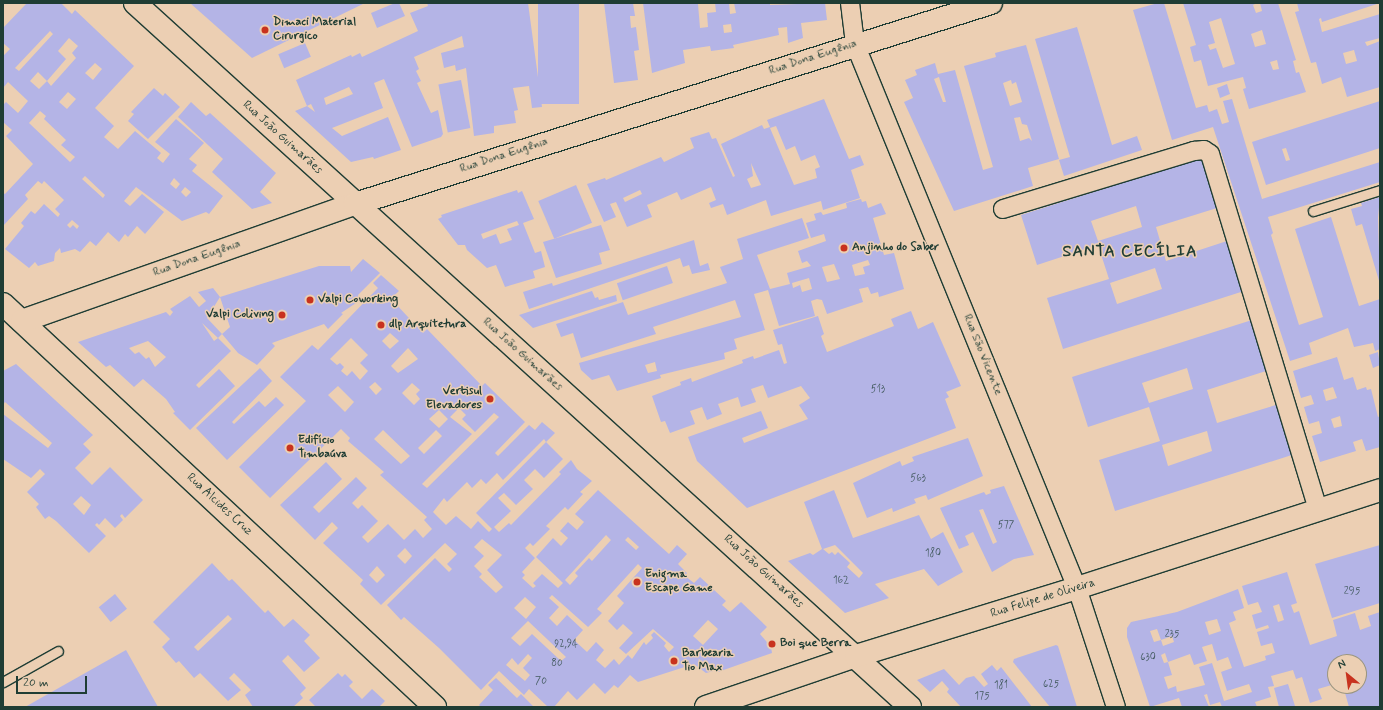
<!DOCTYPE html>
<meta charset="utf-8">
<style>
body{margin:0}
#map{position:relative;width:1383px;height:710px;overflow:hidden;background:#eccfb3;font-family:Mynerve,sans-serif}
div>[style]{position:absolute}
.building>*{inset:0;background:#b4b4e6;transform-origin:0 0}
.roads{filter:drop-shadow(1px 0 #1f3d34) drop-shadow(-1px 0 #1f3d34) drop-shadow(0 1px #1f3d34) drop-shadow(0 -1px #1f3d34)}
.service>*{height:9px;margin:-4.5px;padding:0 4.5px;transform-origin:4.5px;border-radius:4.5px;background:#eccfb3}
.minor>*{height:18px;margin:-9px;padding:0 9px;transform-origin:9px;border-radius:9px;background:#eccfb3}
.tertiary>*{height:22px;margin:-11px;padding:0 11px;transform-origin:11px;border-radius:11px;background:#eccfb3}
.dots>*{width:11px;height:11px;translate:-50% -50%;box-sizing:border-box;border:2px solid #eccfb3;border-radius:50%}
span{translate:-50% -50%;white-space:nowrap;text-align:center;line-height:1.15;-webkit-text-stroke:3px #eccfb3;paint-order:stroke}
.number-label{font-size:10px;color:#445b60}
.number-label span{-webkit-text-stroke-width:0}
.poi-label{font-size:12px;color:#1f3d34;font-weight:700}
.left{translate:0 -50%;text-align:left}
.right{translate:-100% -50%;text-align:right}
.street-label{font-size:12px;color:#1f3d34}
.district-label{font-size:16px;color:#1f3d34;font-weight:700;letter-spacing:1px}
.frame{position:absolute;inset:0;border:4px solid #1f3d34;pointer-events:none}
.north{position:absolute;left:1327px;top:654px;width:40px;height:40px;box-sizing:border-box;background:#eccfb3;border:1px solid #9a9580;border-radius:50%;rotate:331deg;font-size:11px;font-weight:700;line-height:16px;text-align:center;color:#1f3d34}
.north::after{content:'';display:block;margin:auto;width:14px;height:18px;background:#c8321e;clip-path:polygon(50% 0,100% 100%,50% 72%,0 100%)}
.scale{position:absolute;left:16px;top:676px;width:71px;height:18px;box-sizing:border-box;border:2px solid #1f3d34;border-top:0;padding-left:5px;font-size:12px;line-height:14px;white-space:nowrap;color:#1f3d34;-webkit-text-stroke:3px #eccfb3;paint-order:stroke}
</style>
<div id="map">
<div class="building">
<i style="clip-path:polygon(evenodd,27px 3px,61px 3px,72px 14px,75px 10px,134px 66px,95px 108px,114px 126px,104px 137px,118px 149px,135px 131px,161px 153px,157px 158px,163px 163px,170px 154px,155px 142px,176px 119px,204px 143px,189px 159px,197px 165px,192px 171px,223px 196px,209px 214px,206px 212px,182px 221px,136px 187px,124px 201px,130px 206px,142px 194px,164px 212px,145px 234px,137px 226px,128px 237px,125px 234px,119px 242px,108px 232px,96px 246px,90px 241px,80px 252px,75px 249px,61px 253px,60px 248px,55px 253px,54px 261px,38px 266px,35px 262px,29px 268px,5px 249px,24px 226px,21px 223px,31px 211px,35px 214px,44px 204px,58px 217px,60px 214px,55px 209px,64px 200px,44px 181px,42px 184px,38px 181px,25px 195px,28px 199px,3px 226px,3px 193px,5px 194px,33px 164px,6px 136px,12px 130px,3px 122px,3px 105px,6px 102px,18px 113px,28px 101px,8px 82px,3px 88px,3px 56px,10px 49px,3px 43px,3px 28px,27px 3px,50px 31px,53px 34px,19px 71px,15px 68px,50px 31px,27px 3px,69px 38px,78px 46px,72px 53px,76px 58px,51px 86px,47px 81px,39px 89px,30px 81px,38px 72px,47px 81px,66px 59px,58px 51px,69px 38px,27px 3px,95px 63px,102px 69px,93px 80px,85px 73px,95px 63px,27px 3px,68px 92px,76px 99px,67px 109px,59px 102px,68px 92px,27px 3px,40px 111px,46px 116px,44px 119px,66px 140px,61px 145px,75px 157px,70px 162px,29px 123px,40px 111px,27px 3px,85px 176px,105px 195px,103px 198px,82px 179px,85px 176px,27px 3px,174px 178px,180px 184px,176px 189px,170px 184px,174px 178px,27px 3px,185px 187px,191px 192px,186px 197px,181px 192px,185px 187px,27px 3px,72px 220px,79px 226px,77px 229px,73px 225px,70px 228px,67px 225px,72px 220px)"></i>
<i style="clip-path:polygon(190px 3px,365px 3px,252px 58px)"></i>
<i style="clip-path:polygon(395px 3px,399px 3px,405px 16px,377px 28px,371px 13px)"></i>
<i style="clip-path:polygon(evenodd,427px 3px,528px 3px,542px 107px,532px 108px,529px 86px,513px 88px,518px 110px,514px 111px,516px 123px,494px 126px,494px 133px,474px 136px,466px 68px,456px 71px,455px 65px,444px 68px,441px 53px,464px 47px,462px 36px,414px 57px,419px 69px,416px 71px,421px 81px,417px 83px,431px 113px,438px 110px,443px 134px,441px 137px,412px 147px,384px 79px,374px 83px,383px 108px,332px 128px,342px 136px,388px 117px,401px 150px,374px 159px,373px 157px,351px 162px,295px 111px,307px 106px,315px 112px,311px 104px,307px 106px,296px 80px,351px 55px,352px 57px,360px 53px,362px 57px,418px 31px,410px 13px,428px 6px,427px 3px,349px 87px,353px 94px,326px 105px,324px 98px,349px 87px)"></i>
<i style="left:538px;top:3px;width:41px;height:101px"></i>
<i style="clip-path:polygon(604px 3px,633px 3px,635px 16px,630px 16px,631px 28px,636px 27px,639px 50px,634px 51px,638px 80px,614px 83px)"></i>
<i style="clip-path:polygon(evenodd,643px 3px,701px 3px,698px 4px,700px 28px,708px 27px,707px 13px,716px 12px,715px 3px,729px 3px,730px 14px,736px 13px,734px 3px,770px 3px,770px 5px,825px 3px,827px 20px,801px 23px,803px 38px,788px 43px,787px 27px,778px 28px,779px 35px,733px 45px,734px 48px,711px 51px,710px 46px,683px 50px,685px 63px,652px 73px,643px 3px,731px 24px,732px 32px,724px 33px,723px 25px,731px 24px)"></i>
<i style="clip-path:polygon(1158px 3px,1164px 3px,1196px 108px,1207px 105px,1209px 112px,1217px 109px,1222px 124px,1229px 122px,1223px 101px,1232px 99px,1262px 199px,1380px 162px,1380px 182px,1268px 217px,1273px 233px,1271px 235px,1299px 325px,1323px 317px,1295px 229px,1331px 217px,1359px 306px,1380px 299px,1380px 349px,1375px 351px,1373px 343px,1354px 347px,1348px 328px,1309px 343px,1312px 354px,1290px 361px,1213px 127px,1172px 140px,1133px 10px)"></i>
<i style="clip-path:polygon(evenodd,1183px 3px,1257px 3px,1253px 5px,1256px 13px,1262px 11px,1260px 3px,1278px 3px,1296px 60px,1293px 61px,1296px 73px,1299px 72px,1306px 92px,1249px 109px,1243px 89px,1246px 88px,1243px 77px,1208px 86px,1201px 60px,1194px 62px,1190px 47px,1196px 45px,1183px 3px,1221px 18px,1235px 64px,1223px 68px,1216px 48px,1210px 50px,1208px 45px,1215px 43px,1209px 22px,1221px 18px,1183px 3px,1262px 30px,1266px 44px,1255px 47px,1251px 34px,1262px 30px,1183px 3px,1277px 60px,1279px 69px,1273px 70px,1270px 62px,1277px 60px)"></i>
<i style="clip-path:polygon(evenodd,1297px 3px,1380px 3px,1322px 22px,1321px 18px,1319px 19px,1322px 32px,1380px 14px,1380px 38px,1365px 42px,1367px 46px,1380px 41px,1380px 87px,1347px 97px,1341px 77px,1322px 84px,1316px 62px,1311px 63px,1295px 12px,1299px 11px,1297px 3px,1354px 50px,1357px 61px,1346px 64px,1343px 53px,1354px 50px)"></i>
<i style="clip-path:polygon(1077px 27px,1112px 145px,1137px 136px,1142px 150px,1064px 176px,1059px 160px,1070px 157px,1035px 39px)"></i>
<i style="left:305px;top:43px;width:15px;height:29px;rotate:67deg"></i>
<i style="clip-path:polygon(evenodd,1026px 45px,1059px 159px,1028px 168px,1033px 186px,954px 211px,904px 102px,913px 98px,905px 80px,917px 75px,915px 70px,935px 63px,938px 74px,955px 70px,983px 170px,993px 167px,964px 66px,996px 57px,995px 53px,1026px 45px,939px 77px,946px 102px,943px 102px,934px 79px,939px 77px,1026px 45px,1011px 80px,1012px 84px,1016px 82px,1022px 102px,1010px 106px,1003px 83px,1011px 80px,1026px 45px,1020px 117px,1022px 124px,1027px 125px,1032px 141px,1029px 138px,1020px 141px,1014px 118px,1020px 117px)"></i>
<i style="left:461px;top:80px;width:49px;height:23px;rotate:79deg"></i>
<i style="clip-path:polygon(1227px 84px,1230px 94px,1220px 98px,1217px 88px)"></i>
<i style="clip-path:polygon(154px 88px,163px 96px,165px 93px,180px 107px,148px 139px,128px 121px,134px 114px,131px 112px)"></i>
<i style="clip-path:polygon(evenodd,824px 99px,849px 159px,860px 155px,864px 165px,851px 170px,860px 198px,823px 210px,821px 201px,771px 216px,766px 200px,727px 215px,723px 204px,711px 208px,709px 203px,716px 200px,711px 187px,681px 200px,677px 192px,647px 205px,652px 217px,627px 227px,616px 202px,610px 204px,616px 217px,604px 222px,587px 184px,605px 178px,606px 180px,661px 157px,664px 162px,694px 148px,690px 138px,709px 132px,712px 139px,716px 138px,733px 177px,735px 176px,721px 144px,762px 125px,764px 129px,770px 127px,767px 120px,824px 99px,776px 126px,786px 150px,795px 146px,801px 161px,815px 155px,820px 167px,815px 169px,817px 178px,794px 185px,770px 128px,776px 126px,824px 99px,751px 163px,761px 185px,751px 188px,747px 179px,753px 176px,751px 163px,824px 99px,640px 190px,642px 194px,625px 202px,623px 198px,640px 190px)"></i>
<i style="clip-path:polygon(evenodd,1380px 101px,1380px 148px,1266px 185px,1252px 142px,1380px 101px,1286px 148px,1290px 160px,1286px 161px,1282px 149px,1286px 148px)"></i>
<i style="clip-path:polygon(191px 102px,206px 116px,210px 113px,276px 173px,260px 192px,272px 203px,252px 209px,212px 172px,223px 159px,178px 117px)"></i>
<i style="clip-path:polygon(evenodd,1201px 158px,1217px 208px,1156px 227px,1166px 261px,1227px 241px,1244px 291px,1063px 349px,1047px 298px,1109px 279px,1098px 245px,1037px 265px,1021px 215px,1201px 158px,1136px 206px,1142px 227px,1098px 241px,1091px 221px,1136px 206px,1201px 158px,1155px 268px,1162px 289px,1117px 304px,1110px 283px,1155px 268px)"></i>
<i style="left:576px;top:185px;width:41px;height:41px;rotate:67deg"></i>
<i style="clip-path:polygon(evenodd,517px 190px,518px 193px,522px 191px,534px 219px,523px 223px,535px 253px,541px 251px,545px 267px,533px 271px,535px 278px,505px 287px,496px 265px,487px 268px,467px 250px,465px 245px,458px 245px,438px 219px,442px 217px,441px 215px,517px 190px,517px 221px,519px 225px,507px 229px,512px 240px,500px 244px,496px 234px,483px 239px,481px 234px,517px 221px)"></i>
<i style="clip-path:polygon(1380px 197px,1378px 218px,1380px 284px,1362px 224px,1356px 226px,1351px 209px,1362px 206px,1361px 203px)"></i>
<i style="clip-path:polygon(evenodd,861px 199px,862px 202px,866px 201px,868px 208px,881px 203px,886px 214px,873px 218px,884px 255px,894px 253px,904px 289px,879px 297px,878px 292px,871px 294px,868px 287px,859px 289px,863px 302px,827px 314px,822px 300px,817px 299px,811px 301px,815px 316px,779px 326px,768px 290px,754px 294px,765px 330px,734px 339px,737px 349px,724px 353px,725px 359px,660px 375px,661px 378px,617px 391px,609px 375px,592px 380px,581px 370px,579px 363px,741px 317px,735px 300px,653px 327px,656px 334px,581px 358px,573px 333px,561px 337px,556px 324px,623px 302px,628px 315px,727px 283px,720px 267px,743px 259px,737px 239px,802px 218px,809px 238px,757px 255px,770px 289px,790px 284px,787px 273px,811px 266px,807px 261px,802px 263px,798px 251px,826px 241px,824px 234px,811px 238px,806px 223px,816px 220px,814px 214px,821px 212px,823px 215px,847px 208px,846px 203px,861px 199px,868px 260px,870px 265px,863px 267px,865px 274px,855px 276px,852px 265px,868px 260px,861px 199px,834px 264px,840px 279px,827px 282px,822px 267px,834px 264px,861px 199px,809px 278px,812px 289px,802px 292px,800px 285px,793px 288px,792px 283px,809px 278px,861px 199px,655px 362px,657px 371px,648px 373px,645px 365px,655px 362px)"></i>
<i style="clip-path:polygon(601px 225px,610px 250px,599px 253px,602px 264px,556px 278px,543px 242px)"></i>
<i style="clip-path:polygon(694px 240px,700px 266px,708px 263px,710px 270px,692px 274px,689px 265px,683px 267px,680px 258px,529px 309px,523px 292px,552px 283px,553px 286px)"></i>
<i style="clip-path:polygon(363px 259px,380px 273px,358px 295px,359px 301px,341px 313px,343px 314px,328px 329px,324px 324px,272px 343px,275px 346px,257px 365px,238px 353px,222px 334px,230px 327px,220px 297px,319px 266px,350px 266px,351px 272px)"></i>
<i style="left:667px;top:266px;width:18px;height:53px;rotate:71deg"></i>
<i style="clip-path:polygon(evenodd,381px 275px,399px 291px,389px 300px,391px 302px,393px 301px,423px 333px,427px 329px,482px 386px,485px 383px,525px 422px,495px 453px,498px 456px,529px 425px,535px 430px,542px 422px,555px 433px,546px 442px,544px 439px,503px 480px,497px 473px,486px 484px,481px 479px,472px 488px,467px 482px,447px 502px,444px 498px,433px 512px,446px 525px,456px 516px,471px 529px,478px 521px,489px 532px,492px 529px,476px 513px,546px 442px,563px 459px,544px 478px,535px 469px,524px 480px,533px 489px,516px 505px,504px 493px,498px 498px,511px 511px,494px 527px,499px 532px,509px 523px,511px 525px,561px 474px,559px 472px,571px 460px,577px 469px,592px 481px,580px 492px,583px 494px,568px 510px,565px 507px,546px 526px,550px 529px,533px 546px,530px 543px,525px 548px,535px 558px,522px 572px,525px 575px,522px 578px,533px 588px,536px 586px,533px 583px,542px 574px,558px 588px,563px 583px,536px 557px,553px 538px,561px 546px,568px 538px,560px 531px,568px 522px,577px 530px,584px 522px,575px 514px,598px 490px,669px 554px,677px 545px,687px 554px,678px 564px,687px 573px,685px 576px,694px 583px,700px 577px,726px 601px,722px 605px,730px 612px,741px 602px,767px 627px,760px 634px,771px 647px,772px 653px,718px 672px,717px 670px,706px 673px,694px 664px,638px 682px,630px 675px,618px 688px,614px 685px,605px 694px,594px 683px,577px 700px,568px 691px,554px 707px,548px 707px,529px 689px,524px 695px,499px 671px,481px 690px,439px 648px,404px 617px,401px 620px,387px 605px,435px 558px,449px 572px,452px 569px,447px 564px,457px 554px,445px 543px,381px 605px,360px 584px,363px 580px,323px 543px,338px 528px,332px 522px,315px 540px,280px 505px,326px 462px,342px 479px,313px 507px,319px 513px,356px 477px,367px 488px,352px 503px,358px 509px,362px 505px,378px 521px,362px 537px,368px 543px,388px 524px,404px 540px,415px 529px,423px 538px,432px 529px,424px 520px,427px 517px,380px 475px,384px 472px,348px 441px,350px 438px,341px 429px,270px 498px,239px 467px,306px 401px,280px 377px,312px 345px,318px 350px,378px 288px,373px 283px,381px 275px,390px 333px,399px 341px,390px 349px,382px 341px,390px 333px,381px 275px,351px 338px,368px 355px,360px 363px,368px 371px,360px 380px,352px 371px,347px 376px,341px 371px,344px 367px,340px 363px,337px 365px,330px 359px,351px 338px,381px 275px,408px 348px,418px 359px,398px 373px,391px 366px,408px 348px,381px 275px,375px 382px,382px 389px,376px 395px,369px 387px,375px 382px,381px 275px,412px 383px,420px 390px,416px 394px,420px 399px,414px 405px,402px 393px,412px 383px,381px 275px,338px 386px,354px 402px,345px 412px,328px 395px,338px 386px,381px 275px,459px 408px,466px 415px,462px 419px,475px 432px,494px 413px,499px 417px,427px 488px,422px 484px,472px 434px,450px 417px,459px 408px,381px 275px,439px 410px,448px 419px,439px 428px,429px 419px,439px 410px,381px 275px,383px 430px,410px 456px,401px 464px,374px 439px,383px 430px,381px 275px,436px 430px,442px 436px,424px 454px,418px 448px,436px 430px,381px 275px,606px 535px,611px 540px,592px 561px,589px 558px,575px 573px,578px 576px,570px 585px,565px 580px,606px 535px,381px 275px,628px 537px,639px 547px,636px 550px,625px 540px,628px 537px,381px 275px,482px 539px,502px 555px,487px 570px,503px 587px,496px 593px,479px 577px,482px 574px,474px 566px,484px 556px,474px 547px,482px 539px,381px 275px,405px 548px,412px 556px,405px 564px,397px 556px,405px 548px,381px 275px,638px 564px,642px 568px,617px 596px,624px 603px,608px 621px,617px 630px,623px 624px,633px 633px,619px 648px,626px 654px,653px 629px,674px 647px,669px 652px,664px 646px,666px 643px,654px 632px,651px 635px,653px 638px,646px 645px,644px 642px,632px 659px,628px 655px,619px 665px,614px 659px,605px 668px,596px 660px,604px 650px,596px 642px,587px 652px,574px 640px,583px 630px,567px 615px,557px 626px,549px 618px,559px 607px,549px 598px,552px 595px,588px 627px,602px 613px,597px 609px,638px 564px,381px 275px,377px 566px,385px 575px,377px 583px,369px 575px,377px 566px,381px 275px,525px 597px,536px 607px,526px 619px,514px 608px,525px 597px,381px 275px,708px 620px,718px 629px,703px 645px,693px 636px,708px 620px,381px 275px,528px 621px,566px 657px,561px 661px,532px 634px,520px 646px,511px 638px,528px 621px,381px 275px,528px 654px,532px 658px,523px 668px,530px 675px,525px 681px,506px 665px,512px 658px,518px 665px,528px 654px)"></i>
<i style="clip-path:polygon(evenodd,213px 288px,220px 297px,207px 318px,222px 334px,218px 338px,202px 323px,214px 341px,218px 338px,231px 351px,196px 385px,199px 388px,219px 369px,235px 386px,190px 430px,173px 413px,175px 412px,166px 399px,143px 379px,134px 387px,110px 365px,106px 367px,78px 342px,166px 312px,170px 316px,173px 312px,170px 309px,190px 296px,199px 307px,206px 301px,198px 292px,213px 288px,148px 341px,166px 357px,155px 367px,149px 357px,146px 359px,139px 352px,135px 354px,129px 348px,148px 341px)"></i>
<i style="clip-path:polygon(592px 291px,595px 298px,598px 297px,599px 300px,616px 295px,617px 301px,533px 328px,519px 315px)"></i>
<i style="clip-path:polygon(911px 311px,918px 329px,933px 322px,961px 386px,946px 392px,949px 397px,945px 399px,956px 428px,747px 508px,697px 461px,688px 437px,761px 411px,768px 428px,742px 438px,744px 443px,808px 419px,799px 405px,810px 398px,801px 386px,768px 398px,763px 385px,751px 389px,756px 402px,741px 407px,738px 397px,718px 404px,722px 414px,707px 420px,702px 407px,690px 411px,695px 424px,670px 433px,665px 421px,661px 422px,652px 396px,681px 385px,680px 382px,691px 378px,692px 382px,743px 363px,742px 360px,753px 356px,754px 359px,779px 350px,784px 364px,787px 363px,782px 344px,778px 345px,773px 330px,818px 316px,824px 334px,821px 336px,827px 352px,894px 326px,891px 319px)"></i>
<i style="clip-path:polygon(evenodd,1252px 320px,1269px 370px,1207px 390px,1217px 423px,1279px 404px,1295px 454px,1115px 511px,1099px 460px,1160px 441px,1149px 407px,1088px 427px,1072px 377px,1252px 320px,1187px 368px,1193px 389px,1149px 403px,1142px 383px,1187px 368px,1252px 320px,1207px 431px,1212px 451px,1168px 466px,1162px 445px,1207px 431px)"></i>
<i style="clip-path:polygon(1378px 352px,1380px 365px,1373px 368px,1369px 355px)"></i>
<i style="clip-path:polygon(evenodd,1337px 357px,1344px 380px,1353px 377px,1357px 390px,1366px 387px,1367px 390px,1371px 389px,1378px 417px,1380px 416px,1380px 447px,1366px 451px,1362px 439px,1353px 442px,1356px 451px,1320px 462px,1312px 436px,1322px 433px,1319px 421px,1309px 424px,1304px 407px,1314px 404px,1311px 395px,1301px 398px,1293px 371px,1337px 357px,1333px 387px,1337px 398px,1326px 401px,1323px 390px,1333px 387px,1337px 357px,1340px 416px,1342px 426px,1334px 428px,1331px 419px,1340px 416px)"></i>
<i style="clip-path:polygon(evenodd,16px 364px,93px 435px,83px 444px,91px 452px,75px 468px,92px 485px,110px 467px,143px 500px,125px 518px,122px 514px,120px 516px,123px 520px,115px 528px,105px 518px,99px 525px,97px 523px,95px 525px,106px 536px,89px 553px,56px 521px,49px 516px,45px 519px,36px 507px,39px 504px,27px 492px,45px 474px,40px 469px,31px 478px,3px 459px,3px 414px,48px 448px,52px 443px,5px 402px,3px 405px,3px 371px,16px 364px,81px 496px,91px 505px,84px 515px,73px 504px,81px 496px)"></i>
<i style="clip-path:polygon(260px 368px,272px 381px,232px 422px,234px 424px,259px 401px,265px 407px,276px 397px,284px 405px,227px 460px,196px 428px)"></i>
<i style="clip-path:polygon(968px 438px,983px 476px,928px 500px,926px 495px,914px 499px,916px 503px,893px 512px,892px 508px,867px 518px,853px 483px,900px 461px,902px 466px,914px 461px,912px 457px)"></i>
<i style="clip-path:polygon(evenodd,1004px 486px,1034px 555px,1014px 559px,992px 572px,973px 532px,965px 536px,969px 545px,959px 549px,940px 508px,984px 492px,986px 495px,991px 493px,990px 490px,1004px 486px,983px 509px,997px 542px,993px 544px,979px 510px,983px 509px)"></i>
<i style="clip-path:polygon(evenodd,834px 490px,853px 538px,919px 515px,931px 539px,943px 532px,963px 572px,938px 586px,924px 569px,875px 584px,889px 598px,845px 613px,788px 561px,810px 553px,813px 555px,822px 549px,804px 502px,834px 490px,835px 545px,863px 573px,859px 578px,847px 567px,850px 563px,838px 552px,835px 555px,832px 552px,829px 554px,823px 549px,835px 545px)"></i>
<i style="clip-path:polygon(1380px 545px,1380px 603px,1332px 618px,1315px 564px)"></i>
<i style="clip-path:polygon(evenodd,212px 563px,229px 581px,232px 579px,265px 613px,268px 610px,284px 627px,293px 619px,310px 635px,304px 641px,320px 658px,304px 672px,288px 655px,282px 661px,306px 688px,300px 694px,303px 698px,293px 707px,253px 707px,245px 695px,251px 690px,234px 673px,229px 678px,241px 690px,228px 701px,200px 673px,194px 678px,179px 661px,176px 663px,162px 647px,170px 639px,153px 622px,212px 563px,228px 615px,232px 619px,198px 651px,194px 647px,228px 615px)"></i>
<i style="clip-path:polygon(evenodd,1287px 572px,1297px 603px,1291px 605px,1294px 613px,1299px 611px,1310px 645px,1337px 636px,1333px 620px,1355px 613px,1360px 630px,1371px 626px,1368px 616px,1380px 612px,1380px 707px,1349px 707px,1343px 686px,1359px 686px,1359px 662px,1335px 662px,1335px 684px,1318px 689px,1322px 699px,1310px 703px,1302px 677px,1296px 679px,1293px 670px,1271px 676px,1274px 686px,1268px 687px,1271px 697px,1255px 702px,1257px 707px,1222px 707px,1220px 702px,1210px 705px,1207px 694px,1204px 695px,1209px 707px,1182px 707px,1179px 698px,1150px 707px,1127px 637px,1127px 628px,1131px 622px,1177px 612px,1238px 589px,1244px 608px,1233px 612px,1236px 620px,1229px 623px,1244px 667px,1266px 660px,1265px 656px,1275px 653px,1272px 643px,1261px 646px,1257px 632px,1269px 628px,1268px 625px,1256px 629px,1252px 615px,1262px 612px,1258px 602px,1248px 605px,1242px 586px,1287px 572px,1279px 604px,1284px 620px,1278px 622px,1273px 606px,1279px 604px,1287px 572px,1217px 619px,1221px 631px,1209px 635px,1205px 622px,1217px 619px,1287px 572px,1157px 629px,1161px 640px,1154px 642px,1150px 631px,1157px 629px,1287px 572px,1172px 636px,1174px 642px,1163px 646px,1161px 640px,1172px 636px,1287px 572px,1212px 644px,1217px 661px,1228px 657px,1232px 668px,1221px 672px,1227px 691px,1249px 684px,1252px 692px,1224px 701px,1212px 663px,1199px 667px,1205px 685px,1177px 692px,1176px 686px,1168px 689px,1164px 677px,1172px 675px,1168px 662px,1164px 663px,1161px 655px,1165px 653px,1168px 662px,1190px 654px,1194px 665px,1207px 661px,1202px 647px,1212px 644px)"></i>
<i style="left:115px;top:594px;width:19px;height:21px;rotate:51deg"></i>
<i style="clip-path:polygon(1056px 645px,1058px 646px,1077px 707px,1050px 707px,1013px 662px,1014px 659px)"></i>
<i style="clip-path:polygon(126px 650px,158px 707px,25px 707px)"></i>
<i style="clip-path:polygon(992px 665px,997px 671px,1001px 667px,1032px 707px,961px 707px,947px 692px,949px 689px,942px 681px,930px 692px,917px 680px,944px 669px,959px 685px,966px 678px,974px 676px,984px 687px,988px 684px,981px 674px)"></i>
<i style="clip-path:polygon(338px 673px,342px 677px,345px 674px,353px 682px,349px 686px,362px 699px,372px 689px,385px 701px,379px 707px,316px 707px,309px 700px)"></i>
<i style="clip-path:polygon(496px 678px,517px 698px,521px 694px,534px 707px,481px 707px,479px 705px,493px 690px,488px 685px)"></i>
<i style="clip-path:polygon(1288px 684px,1295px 706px,1300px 707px,1279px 707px,1274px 688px)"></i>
</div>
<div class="roads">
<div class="service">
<i style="left:1313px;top:211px;width:70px;rotate:-17.4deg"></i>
<i style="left:3px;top:682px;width:63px;rotate:-29.4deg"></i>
</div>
<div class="minor">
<i style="left:850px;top:3px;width:41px;rotate:83deg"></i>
<i style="left:855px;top:44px;width:588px;rotate:67.8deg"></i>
<i style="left:1077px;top:588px;width:125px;rotate:71.9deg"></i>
<i style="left:1003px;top:209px;width:200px;rotate:-16.9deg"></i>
<i style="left:1194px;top:151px;width:10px;rotate:-6deg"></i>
<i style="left:1204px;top:150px;width:7px;rotate:34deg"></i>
<i style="left:1210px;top:154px;width:372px;rotate:73.1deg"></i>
</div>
<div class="tertiary">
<i style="left:135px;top:3px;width:1047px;rotate:42.25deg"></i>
<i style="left:3px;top:304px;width:591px;rotate:43.01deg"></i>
<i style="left:22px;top:321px;width:353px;rotate:-19.4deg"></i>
<i style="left:355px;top:204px;width:667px;rotate:-17.54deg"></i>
<i style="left:706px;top:707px;width:158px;rotate:-18.8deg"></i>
<i style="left:856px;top:656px;width:231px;rotate:-17.1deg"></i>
<i style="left:1077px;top:588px;width:318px;rotate:-17.9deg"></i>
</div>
</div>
<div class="dots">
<i style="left:265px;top:30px;background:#c8321e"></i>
<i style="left:844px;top:248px;background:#c8321e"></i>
<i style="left:310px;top:300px;background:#c8321e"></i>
<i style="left:282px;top:315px;background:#c8321e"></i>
<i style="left:381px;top:325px;background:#c8321e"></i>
<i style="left:490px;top:399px;background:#c8321e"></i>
<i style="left:290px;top:448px;background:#c8321e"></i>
<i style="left:637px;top:582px;background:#c8321e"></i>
<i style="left:772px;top:644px;background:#c8321e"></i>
<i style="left:674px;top:661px;background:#c8321e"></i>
</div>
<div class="number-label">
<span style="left:878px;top:390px">513</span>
<span style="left:918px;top:479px">563</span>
<span style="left:1006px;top:526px">577</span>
<span style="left:933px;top:554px">180</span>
<span style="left:841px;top:581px">162</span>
<span style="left:1352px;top:592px">295</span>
<span style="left:1172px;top:635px">235</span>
<span style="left:566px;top:645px">92,94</span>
<span style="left:1148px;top:658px">630</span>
<span style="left:557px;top:664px">80</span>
<span style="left:541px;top:682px">70</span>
<span style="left:1051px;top:685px">625</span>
<span style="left:1001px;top:686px">181</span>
<span style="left:982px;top:697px">175</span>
</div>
<div class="poi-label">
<span class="left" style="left:273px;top:30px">Dimaci Material<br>Cirurgico</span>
<span class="left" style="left:852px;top:248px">Anjinho do Saber</span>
<span class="left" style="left:318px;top:300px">Valpi Coworking</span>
<span class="right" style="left:274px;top:315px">Valpi Coliving</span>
<span class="left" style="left:389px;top:325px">dlp Arquitetura</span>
<span class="right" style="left:482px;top:399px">Vertisul<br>Elevadores</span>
<span class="left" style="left:298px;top:448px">Edifício<br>Timbaúva</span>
<span class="left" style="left:645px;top:582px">Enigma<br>Escape Game</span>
<span class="left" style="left:780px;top:644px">Boi que Berra</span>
<span class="left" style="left:682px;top:661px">Barbearia<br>Tio Max</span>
</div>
<div class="street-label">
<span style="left:813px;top:58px;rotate:-18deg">Rua Dona Eugênia</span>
<span style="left:282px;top:138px;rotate:42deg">Rua João Guimarães</span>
<span style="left:504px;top:156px;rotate:-18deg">Rua Dona Eugênia</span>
<span style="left:197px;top:259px;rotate:-19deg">Rua Dona Eugênia</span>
<span style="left:522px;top:355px;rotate:42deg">Rua João Guimarães</span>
<span style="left:982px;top:355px;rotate:68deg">Rua São Vicente</span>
<span style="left:219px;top:505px;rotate:43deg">Rua Alcides Cruz</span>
<span style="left:763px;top:572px;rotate:42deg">Rua João Guimarães</span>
<span style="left:1043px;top:599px;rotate:-17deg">Rua Felipe de Oliveira</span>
</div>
<div class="district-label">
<span style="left:1130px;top:252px">SANTA CECÍLIA</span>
</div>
<div class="frame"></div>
<div class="north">N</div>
<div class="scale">20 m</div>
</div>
